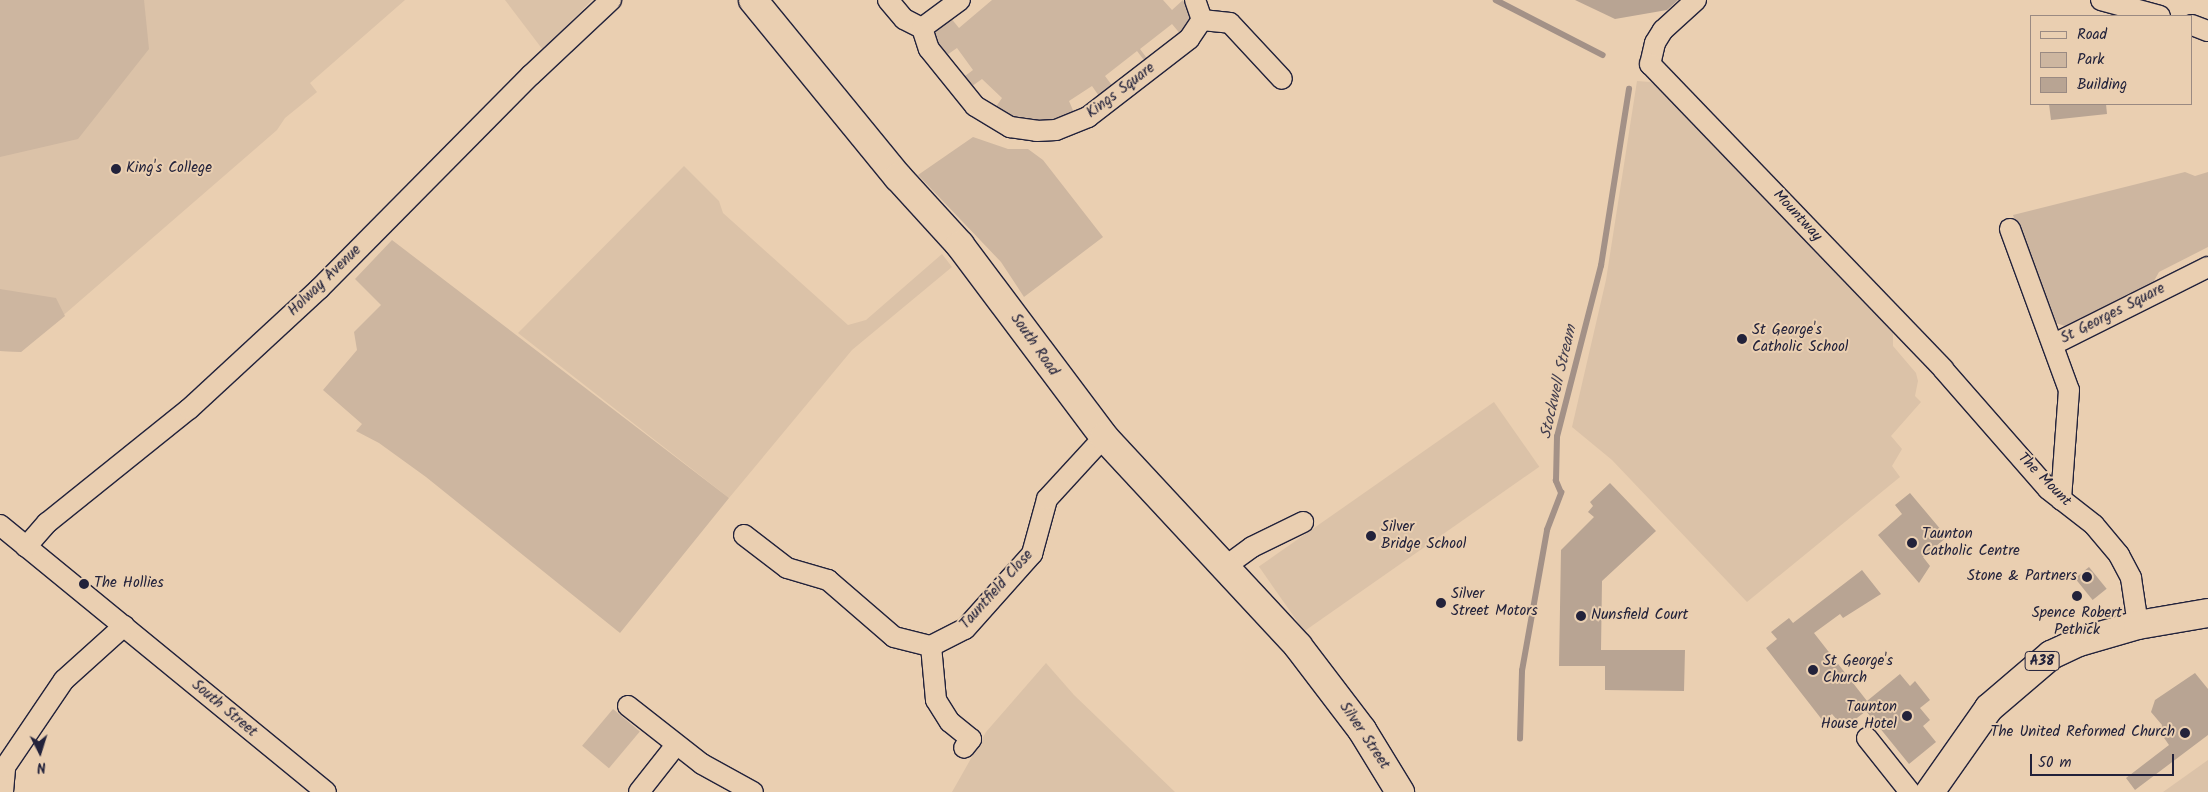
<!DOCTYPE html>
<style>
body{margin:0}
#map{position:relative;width:2208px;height:792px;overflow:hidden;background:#eacfb1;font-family:Kalam,sans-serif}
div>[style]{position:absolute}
.built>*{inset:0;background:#dbc2a8;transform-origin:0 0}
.green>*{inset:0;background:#cdb6a0;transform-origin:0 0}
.stream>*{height:5.5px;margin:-2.75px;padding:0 2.75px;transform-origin:2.75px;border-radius:2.75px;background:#a39187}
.building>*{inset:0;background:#b8a493;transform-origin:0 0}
.roads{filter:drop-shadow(1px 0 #22223b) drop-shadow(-1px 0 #22223b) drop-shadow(0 1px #22223b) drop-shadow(0 -1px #22223b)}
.minor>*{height:20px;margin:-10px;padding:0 10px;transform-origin:10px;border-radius:10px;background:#eacfb1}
.secondary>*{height:28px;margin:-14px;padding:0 14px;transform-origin:14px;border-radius:14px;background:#eacfb1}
.primary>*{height:28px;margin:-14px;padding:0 14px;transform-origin:14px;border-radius:14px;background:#eacfb1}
.dots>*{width:14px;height:14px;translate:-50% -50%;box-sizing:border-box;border:2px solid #eacfb1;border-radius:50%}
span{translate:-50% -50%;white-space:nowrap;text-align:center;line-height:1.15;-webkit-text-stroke:4px #eacfb1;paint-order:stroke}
.shield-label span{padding:1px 4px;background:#eacfb1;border:1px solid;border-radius:4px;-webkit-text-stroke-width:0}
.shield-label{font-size:14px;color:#22223b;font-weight:700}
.street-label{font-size:15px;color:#22223b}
.poi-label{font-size:15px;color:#22223b}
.left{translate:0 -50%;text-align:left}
.right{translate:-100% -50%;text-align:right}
.water-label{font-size:16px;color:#423e4e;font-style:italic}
.legend{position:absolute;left:2030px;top:15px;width:162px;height:90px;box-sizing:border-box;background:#eacfb1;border:1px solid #9a8a82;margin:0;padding:6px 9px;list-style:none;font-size:15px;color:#22223b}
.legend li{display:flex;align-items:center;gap:10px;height:25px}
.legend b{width:25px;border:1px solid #9a8a82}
.north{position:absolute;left:15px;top:727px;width:50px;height:50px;-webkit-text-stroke:4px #eacfb1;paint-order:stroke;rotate:175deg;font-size:14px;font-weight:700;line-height:20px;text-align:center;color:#22223b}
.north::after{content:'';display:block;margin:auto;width:18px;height:22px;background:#22223b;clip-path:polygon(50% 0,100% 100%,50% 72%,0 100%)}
.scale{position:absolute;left:2030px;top:754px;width:144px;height:22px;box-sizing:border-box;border:2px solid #22223b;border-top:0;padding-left:6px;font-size:15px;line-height:18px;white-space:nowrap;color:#22223b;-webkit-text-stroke:4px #eacfb1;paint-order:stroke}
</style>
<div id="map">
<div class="built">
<i style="clip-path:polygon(0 0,405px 0,310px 83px,317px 92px,285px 118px,277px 130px,21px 352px,0 351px)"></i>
<i style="clip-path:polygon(505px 0,592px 0,543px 50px)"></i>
<i style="clip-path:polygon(1637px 81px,1650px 82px,1671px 93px,1893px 333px,1893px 346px,1916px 373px,1918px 381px,1915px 396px,1921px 402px,1891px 436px,1902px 449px,1892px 466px,1900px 477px,1747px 602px,1612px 460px,1572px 427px,1606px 280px)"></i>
<i style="clip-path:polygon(684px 166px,719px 201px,723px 213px,848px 325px,866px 320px,942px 254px,952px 267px,852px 350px,729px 498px,518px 333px)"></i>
<i style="left:1494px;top:402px;width:79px;height:287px;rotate:55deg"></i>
<i style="clip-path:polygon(1046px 663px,1074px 695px,1175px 792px,952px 792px,986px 732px)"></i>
<i style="clip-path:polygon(2208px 760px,2208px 792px,2163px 792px)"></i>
</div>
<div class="green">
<i style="clip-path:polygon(0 0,144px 0,149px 49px,78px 139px,0 157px)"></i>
<i style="clip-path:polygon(992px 0,1163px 0,1172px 10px,1183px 0,1192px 20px,1182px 36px,1172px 24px,1140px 49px,1149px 61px,1147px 64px,1137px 51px,1105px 76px,1114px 88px,1101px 99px,1092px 86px,1069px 101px,1075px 115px,1054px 121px,1027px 122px,993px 111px,1002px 98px,982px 79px,968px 89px,961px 79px,973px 70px,957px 48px,944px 57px,934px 37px,938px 26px,950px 17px,959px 28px)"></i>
<i style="clip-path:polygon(973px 137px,1008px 149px,1028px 149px,1043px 160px,1103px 237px,1024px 297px,1001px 262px,918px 175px)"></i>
<i style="clip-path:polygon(2185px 172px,2195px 176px,2208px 172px,2208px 247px,2159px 272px,2154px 281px,2065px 326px,2053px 322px,2013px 215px)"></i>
<i style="clip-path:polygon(392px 240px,729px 498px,620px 633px,426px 477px,379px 443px,356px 431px,362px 424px,323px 390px,357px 350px,354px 332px,381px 305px,355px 279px)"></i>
<i style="clip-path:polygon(0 289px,56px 298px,65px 316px,21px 352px,0 351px)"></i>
<i style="left:613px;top:709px;width:35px;height:48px;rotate:40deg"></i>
</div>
<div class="stream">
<i style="left:1496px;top:0;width:120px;rotate:27.2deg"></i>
<i style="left:1520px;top:739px;width:68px;rotate:-88.3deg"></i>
<i style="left:1522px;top:671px;width:143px;rotate:-79.9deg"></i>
<i style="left:1547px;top:530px;width:40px;rotate:-69deg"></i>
<i style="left:1561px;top:493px;width:13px;rotate:-113deg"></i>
<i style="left:1556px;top:481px;width:44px;rotate:-88.7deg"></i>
<i style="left:1557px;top:437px;width:177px;rotate:-75.6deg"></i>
<i style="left:1601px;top:266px;width:179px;rotate:-81deg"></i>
</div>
<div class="building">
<i style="clip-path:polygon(1575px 0,1678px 0,1667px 10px,1615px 19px)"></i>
<i style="clip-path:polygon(2049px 104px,2106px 104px,2107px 114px,2051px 120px)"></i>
<i style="clip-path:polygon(1610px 483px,1656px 531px,1602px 581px,1601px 650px,1685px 650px,1684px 691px,1605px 690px,1605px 666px,1559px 666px,1561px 550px,1594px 517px,1588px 512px,1593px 506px,1590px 502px)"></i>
<i style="clip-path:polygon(1910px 493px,1947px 537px,1923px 557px,1930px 566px,1919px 583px,1878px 535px,1902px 514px,1895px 505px)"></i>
<i style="left:2089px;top:567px;width:28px;height:18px;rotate:51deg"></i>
<i style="clip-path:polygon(1862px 570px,1881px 594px,1843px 618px,1840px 614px,1814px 633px,1867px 701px,1900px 674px,1910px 686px,1915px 681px,1930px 700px,1920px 708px,1930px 720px,1923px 726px,1936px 742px,1909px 764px,1866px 711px,1844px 728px,1832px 714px,1823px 721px,1766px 648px,1777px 639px,1771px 632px,1789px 618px,1793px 623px)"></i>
<i style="clip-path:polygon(2195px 673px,2208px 689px,2208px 735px,2135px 790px,2126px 778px,2169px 745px,2160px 732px,2162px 725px,2151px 712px,2155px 700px)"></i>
</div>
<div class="roads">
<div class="minor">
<i style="left:888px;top:0;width:25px;rotate:50deg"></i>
<i style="left:904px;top:19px;width:20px;rotate:27deg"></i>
<i style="left:922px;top:28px;width:22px;rotate:72deg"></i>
<i style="left:929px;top:49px;width:73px;rotate:51.1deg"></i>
<i style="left:975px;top:106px;width:41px;rotate:31deg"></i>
<i style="left:1010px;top:127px;width:27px;rotate:8deg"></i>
<i style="left:1037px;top:131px;width:19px;rotate:-3deg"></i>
<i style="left:1056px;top:130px;width:35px;rotate:-22deg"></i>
<i style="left:1088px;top:117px;width:128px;rotate:-37.7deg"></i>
<i style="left:1189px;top:39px;width:23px;rotate:-56deg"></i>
<i style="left:1202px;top:20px;width:21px;rotate:-109deg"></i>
<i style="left:1696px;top:0;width:45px;rotate:137.7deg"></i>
<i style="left:1663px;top:30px;width:15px;rotate:122deg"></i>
<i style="left:1655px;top:43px;width:22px;rotate:103deg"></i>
<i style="left:1650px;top:64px;width:423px;rotate:46.1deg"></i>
<i style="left:1943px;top:369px;width:159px;rotate:48.8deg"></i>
<i style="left:2048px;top:489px;width:58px;rotate:38deg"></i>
<i style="left:2094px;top:525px;width:39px;rotate:50deg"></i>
<i style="left:2119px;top:555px;width:26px;rotate:62deg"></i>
<i style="left:2131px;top:578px;width:48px;rotate:81.5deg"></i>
<i style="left:2101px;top:0;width:61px;rotate:15.2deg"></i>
<i style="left:1202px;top:20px;width:28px;rotate:6deg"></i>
<i style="left:1230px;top:23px;width:76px;rotate:47.1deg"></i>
<i style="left:2192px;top:25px;width:17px;rotate:21deg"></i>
<i style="left:922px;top:28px;width:47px;rotate:-36.4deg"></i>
<i style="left:2010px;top:229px;width:171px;rotate:69.9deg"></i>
<i style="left:2069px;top:390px;width:110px;rotate:94.2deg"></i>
<i style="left:2054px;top:344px;width:172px;rotate:-26.6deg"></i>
<i style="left:0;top:525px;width:421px;rotate:39.3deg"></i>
<i style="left:744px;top:535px;width:54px;rotate:37.5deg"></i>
<i style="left:787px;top:568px;width:43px;rotate:16.3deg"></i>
<i style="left:828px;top:580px;width:87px;rotate:40.8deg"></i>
<i style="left:894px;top:637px;width:38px;rotate:14deg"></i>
<i style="left:931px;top:646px;width:38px;rotate:-27deg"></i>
<i style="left:965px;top:629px;width:101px;rotate:-48.2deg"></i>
<i style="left:1032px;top:554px;width:57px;rotate:-74.7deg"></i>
<i style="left:1047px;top:499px;width:84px;rotate:-47.4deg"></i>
<i style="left:26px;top:547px;width:32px;rotate:-49deg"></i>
<i style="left:47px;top:523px;width:182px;rotate:-38.8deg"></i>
<i style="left:189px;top:409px;width:177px;rotate:-42.7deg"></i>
<i style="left:319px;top:289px;width:301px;rotate:-45.3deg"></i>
<i style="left:531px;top:75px;width:110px;rotate:-43.2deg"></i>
<i style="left:1226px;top:566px;width:32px;rotate:-36deg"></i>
<i style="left:1252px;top:547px;width:57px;rotate:-26.1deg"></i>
<i style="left:931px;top:646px;width:54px;rotate:84.7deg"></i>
<i style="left:936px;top:700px;width:26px;rotate:58deg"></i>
<i style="left:950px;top:722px;width:27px;rotate:39deg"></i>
<i style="left:971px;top:739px;width:11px;rotate:128deg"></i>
<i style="left:628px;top:706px;width:94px;rotate:38.1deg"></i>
<i style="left:702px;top:764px;width:58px;rotate:28.8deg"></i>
<i style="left:1867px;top:738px;width:69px;rotate:51.5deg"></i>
<i style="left:3px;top:792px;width:25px;rotate:-85deg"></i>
<i style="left:5px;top:767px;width:105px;rotate:-55.9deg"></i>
<i style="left:64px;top:680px;width:81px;rotate:-42deg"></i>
<i style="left:639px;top:792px;width:60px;rotate:-51.8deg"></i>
</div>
<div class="secondary">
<i style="left:753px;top:0;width:229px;rotate:50.7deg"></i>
<i style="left:898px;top:177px;width:92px;rotate:47.6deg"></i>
<i style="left:960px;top:245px;width:240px;rotate:53.1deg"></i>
<i style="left:1104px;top:437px;width:285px;rotate:47.1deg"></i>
<i style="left:1298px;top:646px;width:106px;rotate:52.7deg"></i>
<i style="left:1362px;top:730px;width:73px;rotate:58.5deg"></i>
</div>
<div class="primary">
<i style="left:1930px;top:792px;width:103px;rotate:-54.9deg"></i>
<i style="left:1989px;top:708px;width:82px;rotate:-40.5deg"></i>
<i style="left:2051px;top:655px;width:31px;rotate:-25deg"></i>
<i style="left:2079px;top:642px;width:61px;rotate:-16.1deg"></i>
<i style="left:2138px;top:625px;width:71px;rotate:-9.7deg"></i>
</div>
</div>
<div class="dots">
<i style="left:116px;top:169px;background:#22223b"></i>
<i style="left:1742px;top:339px;background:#22223b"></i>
<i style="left:1371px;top:536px;background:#22223b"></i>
<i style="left:1912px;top:543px;background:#22223b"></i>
<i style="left:2087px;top:577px;background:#22223b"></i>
<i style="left:84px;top:584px;background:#22223b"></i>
<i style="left:2077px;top:596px;background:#22223b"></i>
<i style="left:1441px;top:603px;background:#22223b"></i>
<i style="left:1581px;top:616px;background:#22223b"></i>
<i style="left:1813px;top:670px;background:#22223b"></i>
<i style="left:1907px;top:716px;background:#22223b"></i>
<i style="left:2185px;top:733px;background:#22223b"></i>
</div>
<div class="shield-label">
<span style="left:2042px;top:661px">A38</span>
</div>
<div class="street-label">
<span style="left:1121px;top:91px;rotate:-37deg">Kings Square</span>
<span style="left:1797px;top:216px;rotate:47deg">Mountway</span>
<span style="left:325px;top:281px;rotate:-44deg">Holway Avenue</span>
<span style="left:2113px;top:314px;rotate:-27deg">St Georges Square</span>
<span style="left:1034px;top:345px;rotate:55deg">South Road</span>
<span style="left:2044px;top:480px;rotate:45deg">The Mount</span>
<span style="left:997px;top:590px;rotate:-48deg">Tauntfield Close</span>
<span style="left:224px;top:709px;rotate:40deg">South Street</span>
<span style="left:1364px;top:736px;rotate:56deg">Silver Street</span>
</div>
<div class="poi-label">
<span class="left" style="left:126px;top:169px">King's College</span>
<span class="left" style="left:1752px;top:339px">St George's<br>Catholic School</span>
<span class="left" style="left:1381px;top:536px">Silver<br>Bridge School</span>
<span class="left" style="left:1922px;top:543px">Taunton<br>Catholic Centre</span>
<span class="right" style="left:2077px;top:577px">Stone &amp; Partners</span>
<span class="left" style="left:94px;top:584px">The Hollies</span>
<span class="left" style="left:1451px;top:603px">Silver<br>Street Motors</span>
<span style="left:2077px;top:622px">Spence Robert<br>Pethick</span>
<span class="left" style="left:1591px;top:616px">Nunsfield Court</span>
<span class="left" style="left:1823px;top:670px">St George's<br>Church</span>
<span class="right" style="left:1897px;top:716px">Taunton<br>House Hotel</span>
<span class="right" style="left:2175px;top:733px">The United Reformed Church</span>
</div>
<div class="water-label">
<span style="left:1559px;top:382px;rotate:-77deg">Stockwell Stream</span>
</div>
<ul class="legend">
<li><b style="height:6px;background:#eacfb1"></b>Road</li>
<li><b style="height:14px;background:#cdb6a0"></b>Park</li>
<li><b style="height:14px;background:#b8a493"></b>Building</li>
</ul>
<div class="north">N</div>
<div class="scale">50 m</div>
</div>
